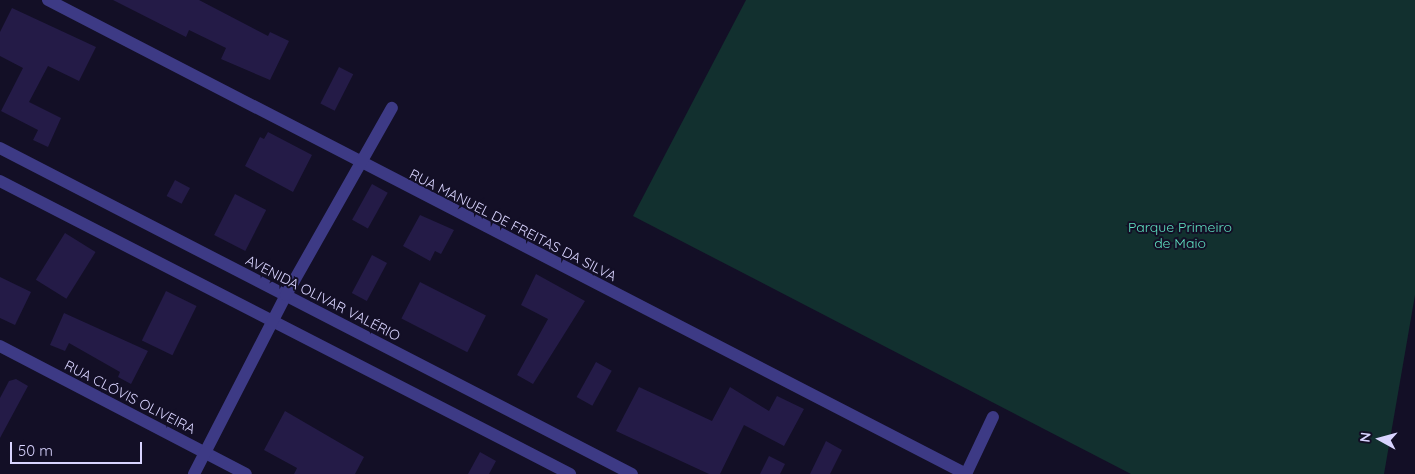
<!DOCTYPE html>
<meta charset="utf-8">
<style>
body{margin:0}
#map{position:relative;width:1415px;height:474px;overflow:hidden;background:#130f26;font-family:Quicksand,sans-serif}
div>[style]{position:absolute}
.green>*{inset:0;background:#12302f}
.building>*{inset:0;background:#241b47;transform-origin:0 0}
.minor>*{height:12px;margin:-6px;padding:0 6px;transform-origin:6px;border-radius:6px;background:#3d3a85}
span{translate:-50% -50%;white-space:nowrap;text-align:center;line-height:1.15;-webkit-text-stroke:4px #130f26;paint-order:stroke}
.street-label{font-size:14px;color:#d9d4ff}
.park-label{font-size:14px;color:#5fe0c0}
.north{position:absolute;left:1355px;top:414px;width:50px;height:50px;-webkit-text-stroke:4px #130f26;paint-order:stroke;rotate:277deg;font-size:14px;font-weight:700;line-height:20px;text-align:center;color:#d9d4ff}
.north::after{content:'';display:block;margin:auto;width:18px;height:22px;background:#d9d4ff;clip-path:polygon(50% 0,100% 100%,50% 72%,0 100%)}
.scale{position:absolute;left:10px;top:442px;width:132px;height:22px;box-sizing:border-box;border:2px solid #d9d4ff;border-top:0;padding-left:6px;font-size:15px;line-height:18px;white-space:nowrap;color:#d9d4ff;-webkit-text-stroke:4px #130f26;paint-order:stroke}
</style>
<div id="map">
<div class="green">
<i style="clip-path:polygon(746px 0,1415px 0,1415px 295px,1384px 474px,1131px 474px,633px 216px)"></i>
</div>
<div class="building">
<i style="clip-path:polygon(113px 0,199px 0,268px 36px,270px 32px,289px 41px,270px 80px,221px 59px,226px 48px,189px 30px,186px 37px)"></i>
<i style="clip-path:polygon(12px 8px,96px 47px,79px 81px,48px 66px,29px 102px,61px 118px,48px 147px,33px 140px,38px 130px,1px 111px,23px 68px,0 56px,0 32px)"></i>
<i style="left:339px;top:67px;width:16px;height:41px;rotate:27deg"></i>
<i style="clip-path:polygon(268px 132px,312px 155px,293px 192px,245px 166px,260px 137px,264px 139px)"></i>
<i style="left:175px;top:180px;width:17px;height:18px;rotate:28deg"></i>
<i style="left:372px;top:184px;width:18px;height:41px;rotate:29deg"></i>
<i style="left:235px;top:194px;width:35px;height:46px;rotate:27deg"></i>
<i style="clip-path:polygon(420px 215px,454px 230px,441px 254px,435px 251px,430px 261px,403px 246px)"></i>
<i style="left:65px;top:233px;width:36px;height:55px;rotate:32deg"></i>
<i style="left:372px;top:255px;width:17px;height:43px;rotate:28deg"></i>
<i style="clip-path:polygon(536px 274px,585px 301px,533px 384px,517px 375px,548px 319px,521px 305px)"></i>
<i style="clip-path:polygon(0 277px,31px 292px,15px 325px,0 318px)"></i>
<i style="left:420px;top:282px;width:74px;height:41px;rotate:27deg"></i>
<i style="left:166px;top:291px;width:34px;height:55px;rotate:26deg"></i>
<i style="clip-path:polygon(64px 313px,148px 351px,131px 384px,118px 377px,120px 372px,69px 343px,65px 351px,50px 345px)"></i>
<i style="left:596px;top:362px;width:18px;height:40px;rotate:29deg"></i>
<i style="clip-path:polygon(16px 379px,28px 386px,0 438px,0 398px,9px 381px)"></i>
<i style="clip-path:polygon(639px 387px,712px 421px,730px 387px,769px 411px,777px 396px,804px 409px,784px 446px,744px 425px,720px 474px,709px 474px,616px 431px)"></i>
<i style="clip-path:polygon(285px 411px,364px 457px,355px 474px,294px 474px,297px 468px,264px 450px)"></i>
<i style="clip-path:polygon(826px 441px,842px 450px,830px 474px,810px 474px)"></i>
<i style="clip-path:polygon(480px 452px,496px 461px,489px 474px,468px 474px)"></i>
<i style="clip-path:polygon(769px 456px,785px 464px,780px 474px,760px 474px)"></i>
</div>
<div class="minor">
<i style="left:48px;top:0;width:1033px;rotate:27.31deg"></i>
<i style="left:0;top:148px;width:711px;rotate:27.29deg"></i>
<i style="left:0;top:181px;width:641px;rotate:27.2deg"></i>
<i style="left:0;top:346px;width:277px;rotate:27.5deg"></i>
<i style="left:194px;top:474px;width:201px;rotate:-62.8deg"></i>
<i style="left:286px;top:295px;width:215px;rotate:-60.5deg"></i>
<i style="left:966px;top:474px;width:63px;rotate:-64.7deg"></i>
</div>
<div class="street-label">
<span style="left:513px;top:225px;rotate:27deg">RUA MANUEL DE FREITAS DA SILVA</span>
<span style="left:323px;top:298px;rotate:27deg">AVENIDA OLIVAR VALÉRIO</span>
<span style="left:130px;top:397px;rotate:27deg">RUA CLÓVIS OLIVEIRA</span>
</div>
<div class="park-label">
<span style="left:1180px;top:235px">Parque Primeiro<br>de Maio</span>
</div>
<div class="north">N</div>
<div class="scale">50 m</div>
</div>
